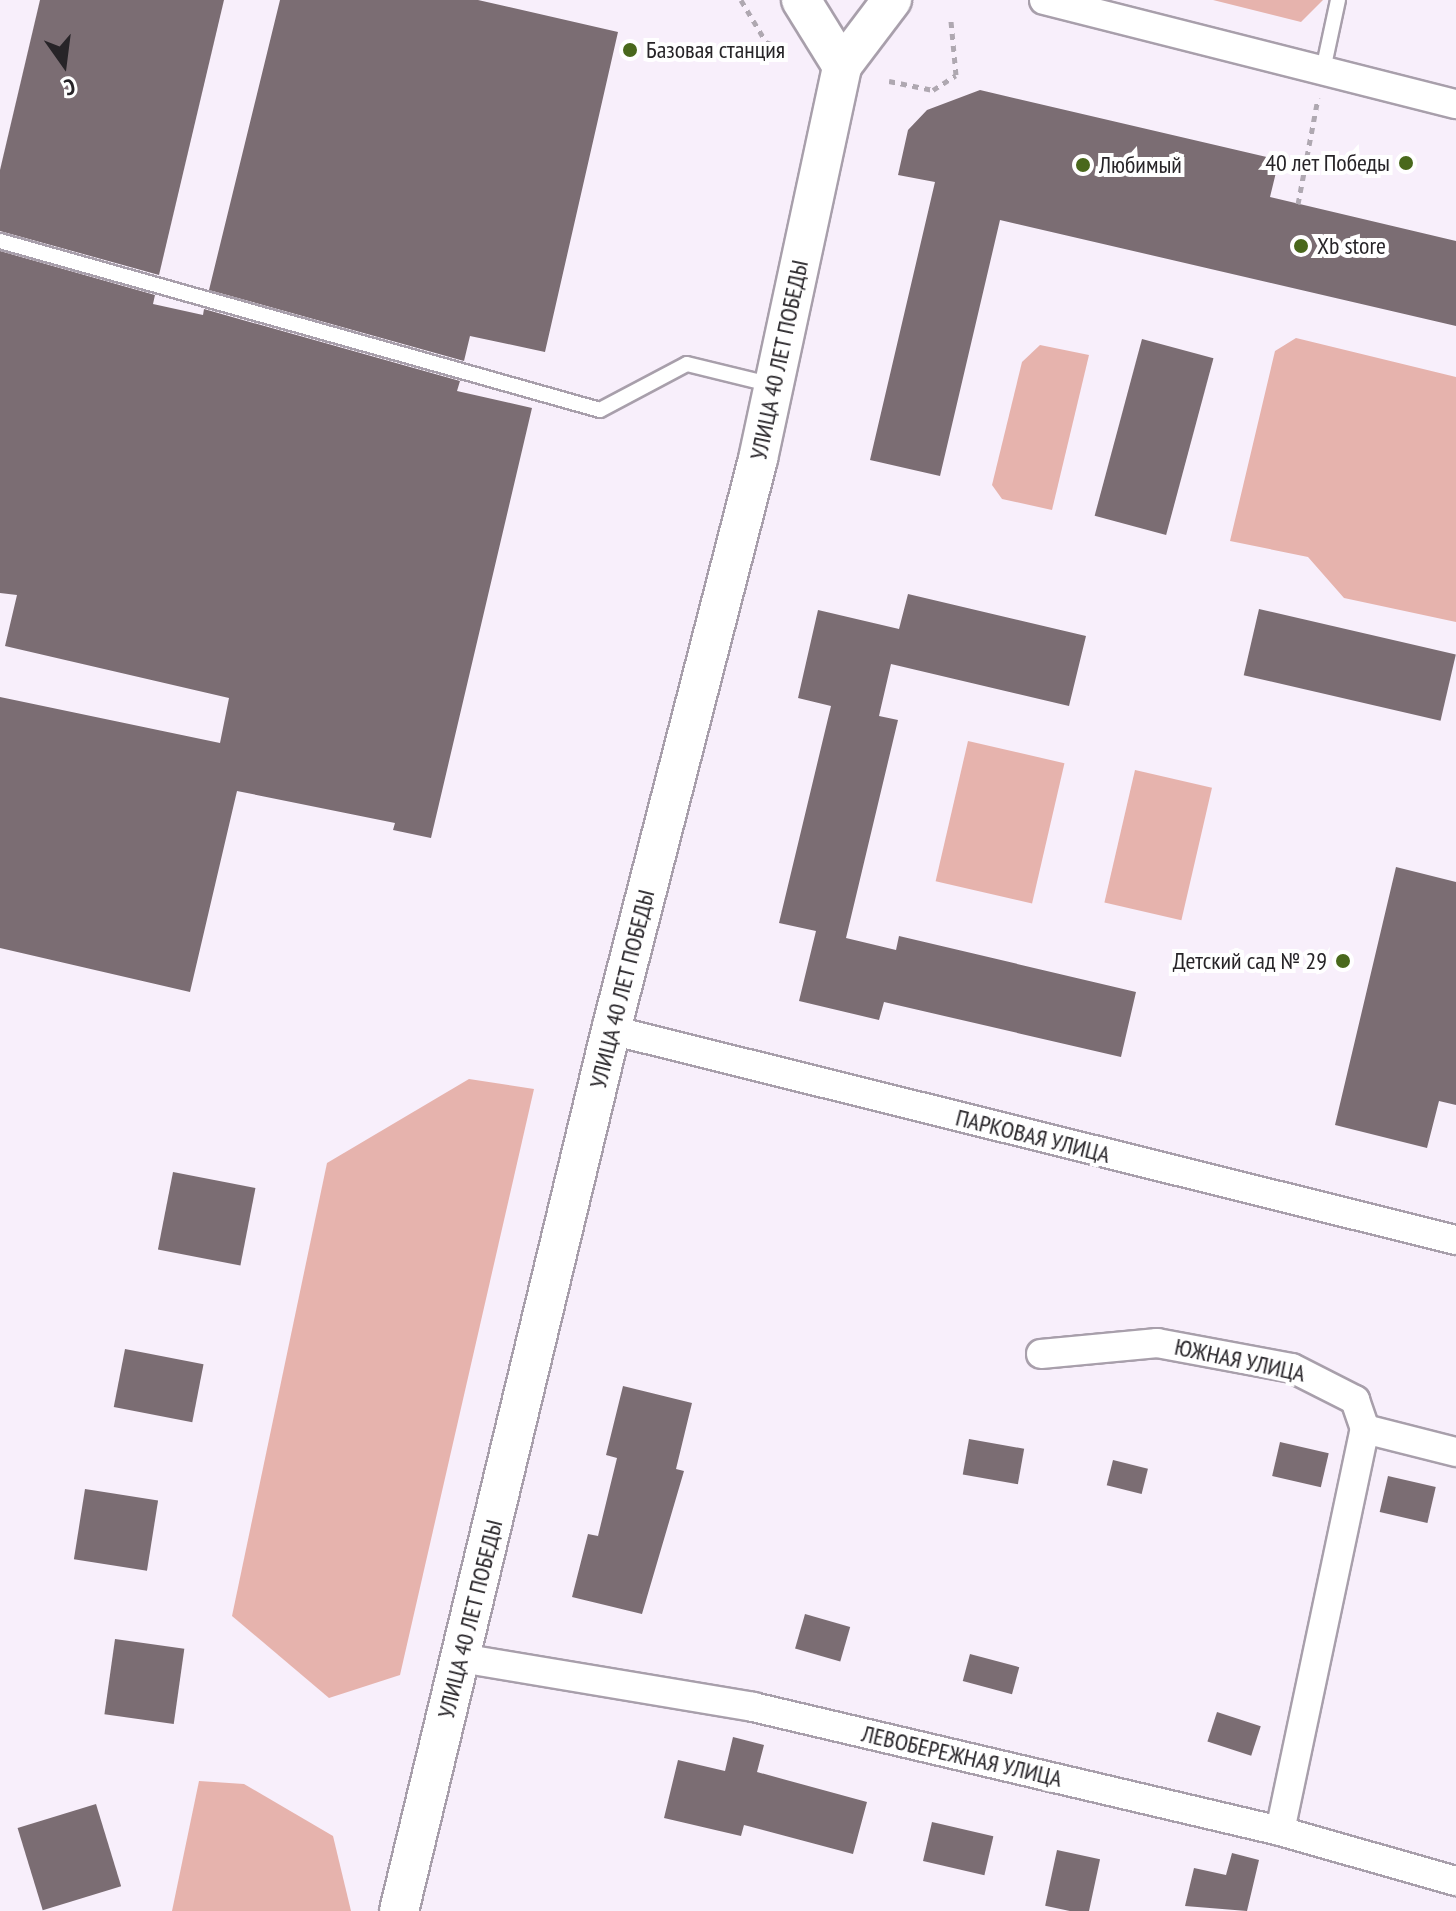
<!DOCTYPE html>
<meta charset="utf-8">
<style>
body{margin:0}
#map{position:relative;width:1456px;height:1911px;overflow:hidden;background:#f8effb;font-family:"PT Sans Narrow",sans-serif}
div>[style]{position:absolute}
.green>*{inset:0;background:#e6b3ad;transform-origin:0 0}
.building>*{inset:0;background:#7b6d73;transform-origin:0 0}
.path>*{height:5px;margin-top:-2.5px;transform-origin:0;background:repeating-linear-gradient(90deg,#afa8b1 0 6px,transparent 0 12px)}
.roads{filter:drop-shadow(2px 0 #a89fab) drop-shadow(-2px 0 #a89fab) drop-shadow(0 2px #a89fab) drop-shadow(0 -2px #a89fab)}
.lane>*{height:14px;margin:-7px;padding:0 7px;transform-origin:7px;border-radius:7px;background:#fff}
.street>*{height:28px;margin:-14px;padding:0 14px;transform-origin:14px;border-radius:14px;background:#fff}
.secondary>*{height:38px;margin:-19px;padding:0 19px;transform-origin:19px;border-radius:19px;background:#fff}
.dots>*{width:22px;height:22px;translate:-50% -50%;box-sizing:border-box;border:4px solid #fff;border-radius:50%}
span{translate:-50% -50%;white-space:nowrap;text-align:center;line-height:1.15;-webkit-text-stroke:8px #fff;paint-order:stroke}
.poi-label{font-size:24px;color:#272428}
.left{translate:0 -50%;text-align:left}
.right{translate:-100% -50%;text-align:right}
.street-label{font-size:24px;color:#272428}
.north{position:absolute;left:24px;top:24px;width:80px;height:80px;-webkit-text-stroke:6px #fff;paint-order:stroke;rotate:166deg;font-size:22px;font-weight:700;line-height:32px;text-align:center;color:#272428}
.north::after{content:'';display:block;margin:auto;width:28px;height:36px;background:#272428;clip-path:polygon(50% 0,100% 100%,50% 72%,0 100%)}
</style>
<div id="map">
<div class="green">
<i style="clip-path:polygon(1213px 0,1323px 0,1301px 22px)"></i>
<i style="clip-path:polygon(1296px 338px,1456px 377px,1456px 622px,1344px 598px,1308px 557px,1230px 541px,1275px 351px)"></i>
<i style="clip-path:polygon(1040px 345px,1089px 355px,1052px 510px,1002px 499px,992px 485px,1022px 362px)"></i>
<i style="left:968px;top:741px;width:99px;height:144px;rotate:13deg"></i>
<i style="left:1135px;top:770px;width:79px;height:136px;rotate:13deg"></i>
<i style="clip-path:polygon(469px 1079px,534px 1089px,400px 1675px,329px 1698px,232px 1616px,327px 1163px)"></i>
<i style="clip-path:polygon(199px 1781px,244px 1784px,333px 1836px,351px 1911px,172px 1911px)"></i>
</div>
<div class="building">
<i style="clip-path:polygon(40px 0,224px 0,159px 275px,0 231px,0 170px)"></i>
<i style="clip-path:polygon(280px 0,478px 0,618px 32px,545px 352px,470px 336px,464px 361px,209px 290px)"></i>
<i style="clip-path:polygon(980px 90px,1279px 160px,1270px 197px,1456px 241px,1456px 326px,1000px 220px,940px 476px,870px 460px,935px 182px,898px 175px,908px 130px,927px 110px)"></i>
<i style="clip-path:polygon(0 251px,155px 295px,153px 304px,203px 315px,204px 309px,460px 381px,457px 391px,532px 408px,431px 838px,393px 830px,395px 823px,237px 791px,190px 992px,0 948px,0 697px,220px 743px,229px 698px,5px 646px,17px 595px,0 593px)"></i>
<i style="left:1142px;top:339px;width:74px;height:183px;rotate:15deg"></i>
<i style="clip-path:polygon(908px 594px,1086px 636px,1069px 706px,891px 664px,879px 716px,898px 720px,846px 938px,896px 950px,899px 936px,1136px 992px,1121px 1057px,884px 1002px,879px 1020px,799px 1001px,816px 931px,779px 923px,831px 706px,798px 698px,818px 610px,899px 629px)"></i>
<i style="left:1259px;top:609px;width:202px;height:68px;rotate:13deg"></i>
<i style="clip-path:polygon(1396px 867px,1456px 882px,1456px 1105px,1439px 1101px,1427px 1148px,1335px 1125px)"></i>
<i style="left:173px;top:1172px;width:84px;height:79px;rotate:11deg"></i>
<i style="left:125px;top:1349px;width:80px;height:59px;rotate:11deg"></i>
<i style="clip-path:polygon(623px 1386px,692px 1403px,676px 1469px,684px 1471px,642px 1614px,572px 1597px,588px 1534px,598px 1536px,617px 1458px,606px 1455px)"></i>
<i style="left:969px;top:1439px;width:56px;height:36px;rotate:10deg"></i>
<i style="left:1280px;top:1442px;width:50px;height:35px;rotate:13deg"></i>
<i style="left:1113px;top:1460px;width:36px;height:26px;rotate:14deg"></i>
<i style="left:1388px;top:1476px;width:49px;height:37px;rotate:13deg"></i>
<i style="left:85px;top:1489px;width:74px;height:71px;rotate:9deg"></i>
<i style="left:805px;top:1614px;width:47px;height:36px;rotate:16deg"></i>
<i style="left:115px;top:1639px;width:70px;height:76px;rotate:8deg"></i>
<i style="left:970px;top:1654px;width:51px;height:28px;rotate:15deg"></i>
<i style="left:1217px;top:1712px;width:46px;height:31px;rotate:18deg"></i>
<i style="clip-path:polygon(733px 1737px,764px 1745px,757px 1772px,867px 1802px,853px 1854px,744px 1825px,741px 1836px,664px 1818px,678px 1760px,725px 1771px)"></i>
<i style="left:96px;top:1804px;width:86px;height:82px;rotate:73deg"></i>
<i style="left:932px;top:1822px;width:63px;height:40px;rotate:13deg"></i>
<i style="left:1057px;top:1850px;width:44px;height:57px;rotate:12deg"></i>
<i style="clip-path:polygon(1232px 1853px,1259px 1860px,1247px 1911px,1185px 1906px,1194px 1868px,1226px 1875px)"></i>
</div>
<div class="path">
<i style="left:741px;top:0;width:49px;rotate:59.2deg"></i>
<i style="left:766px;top:42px;width:20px;rotate:20deg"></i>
<i style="left:889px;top:81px;width:45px;rotate:11.6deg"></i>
<i style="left:933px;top:90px;width:27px;rotate:-33deg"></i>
<i style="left:956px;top:75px;width:54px;rotate:-95.3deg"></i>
<i style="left:1298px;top:204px;width:108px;rotate:-79.3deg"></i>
</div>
<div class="roads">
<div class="lane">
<i style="left:1323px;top:70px;width:72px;rotate:-77.9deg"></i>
<i style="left:0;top:241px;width:623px;rotate:15.73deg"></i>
<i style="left:600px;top:410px;width:98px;rotate:-27.9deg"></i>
<i style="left:687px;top:364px;width:89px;rotate:13.7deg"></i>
</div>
<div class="street">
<i style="left:1044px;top:0;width:425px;rotate:14.2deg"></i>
<i style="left:611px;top:1030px;width:871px;rotate:13.96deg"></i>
<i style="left:1041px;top:1354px;width:117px;rotate:-5.4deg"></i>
<i style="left:1157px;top:1343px;width:137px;rotate:10.5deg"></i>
<i style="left:1292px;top:1368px;width:71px;rotate:26.9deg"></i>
<i style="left:1355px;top:1400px;width:31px;rotate:71deg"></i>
<i style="left:1365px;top:1429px;width:94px;rotate:14.2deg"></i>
<i style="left:461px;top:1658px;width:296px;rotate:9.5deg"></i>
<i style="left:753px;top:1707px;width:541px;rotate:13.24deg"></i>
<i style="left:1280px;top:1831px;width:183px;rotate:15.9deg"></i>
<i style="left:1280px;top:1831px;width:411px;rotate:-78.1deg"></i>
</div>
<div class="secondary">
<i style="left:801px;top:0;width:78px;rotate:58.2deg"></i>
<i style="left:399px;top:1911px;width:906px;rotate:-76.47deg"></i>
<i style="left:611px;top:1030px;width:590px;rotate:-75.56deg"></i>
<i style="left:758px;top:459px;width:402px;rotate:-77.9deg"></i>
<i style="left:842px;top:66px;width:83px;rotate:-52.9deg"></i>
</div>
</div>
<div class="dots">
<i style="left:630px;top:50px;background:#49681c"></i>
<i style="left:1406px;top:163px;background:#49681c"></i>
<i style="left:1083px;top:165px;background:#49681c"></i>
<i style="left:1301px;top:246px;background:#49681c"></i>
<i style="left:1343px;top:961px;background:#49681c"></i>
</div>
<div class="poi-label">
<span class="left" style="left:646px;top:50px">Базовая станция</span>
<span class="right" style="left:1390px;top:163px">40 лет Победы</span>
<span class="left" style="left:1099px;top:165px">Любимый</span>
<span class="left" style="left:1317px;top:246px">Xb store</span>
<span class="right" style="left:1327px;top:961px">Детский сад № 29</span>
</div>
<div class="street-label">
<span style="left:779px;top:360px;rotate:-78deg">УЛИЦА 40 ЛЕТ ПОБЕДЫ</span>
<span style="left:622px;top:989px;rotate:-76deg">УЛИЦА 40 ЛЕТ ПОБЕДЫ</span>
<span style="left:1033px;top:1136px;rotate:14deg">ПАРКОВАЯ УЛИЦА</span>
<span style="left:1240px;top:1360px;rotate:12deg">ЮЖНАЯ УЛИЦА</span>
<span style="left:470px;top:1619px;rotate:-76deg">УЛИЦА 40 ЛЕТ ПОБЕДЫ</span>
<span style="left:962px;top:1756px;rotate:13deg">ЛЕВОБЕРЕЖНАЯ УЛИЦА</span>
</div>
<div class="north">С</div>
</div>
